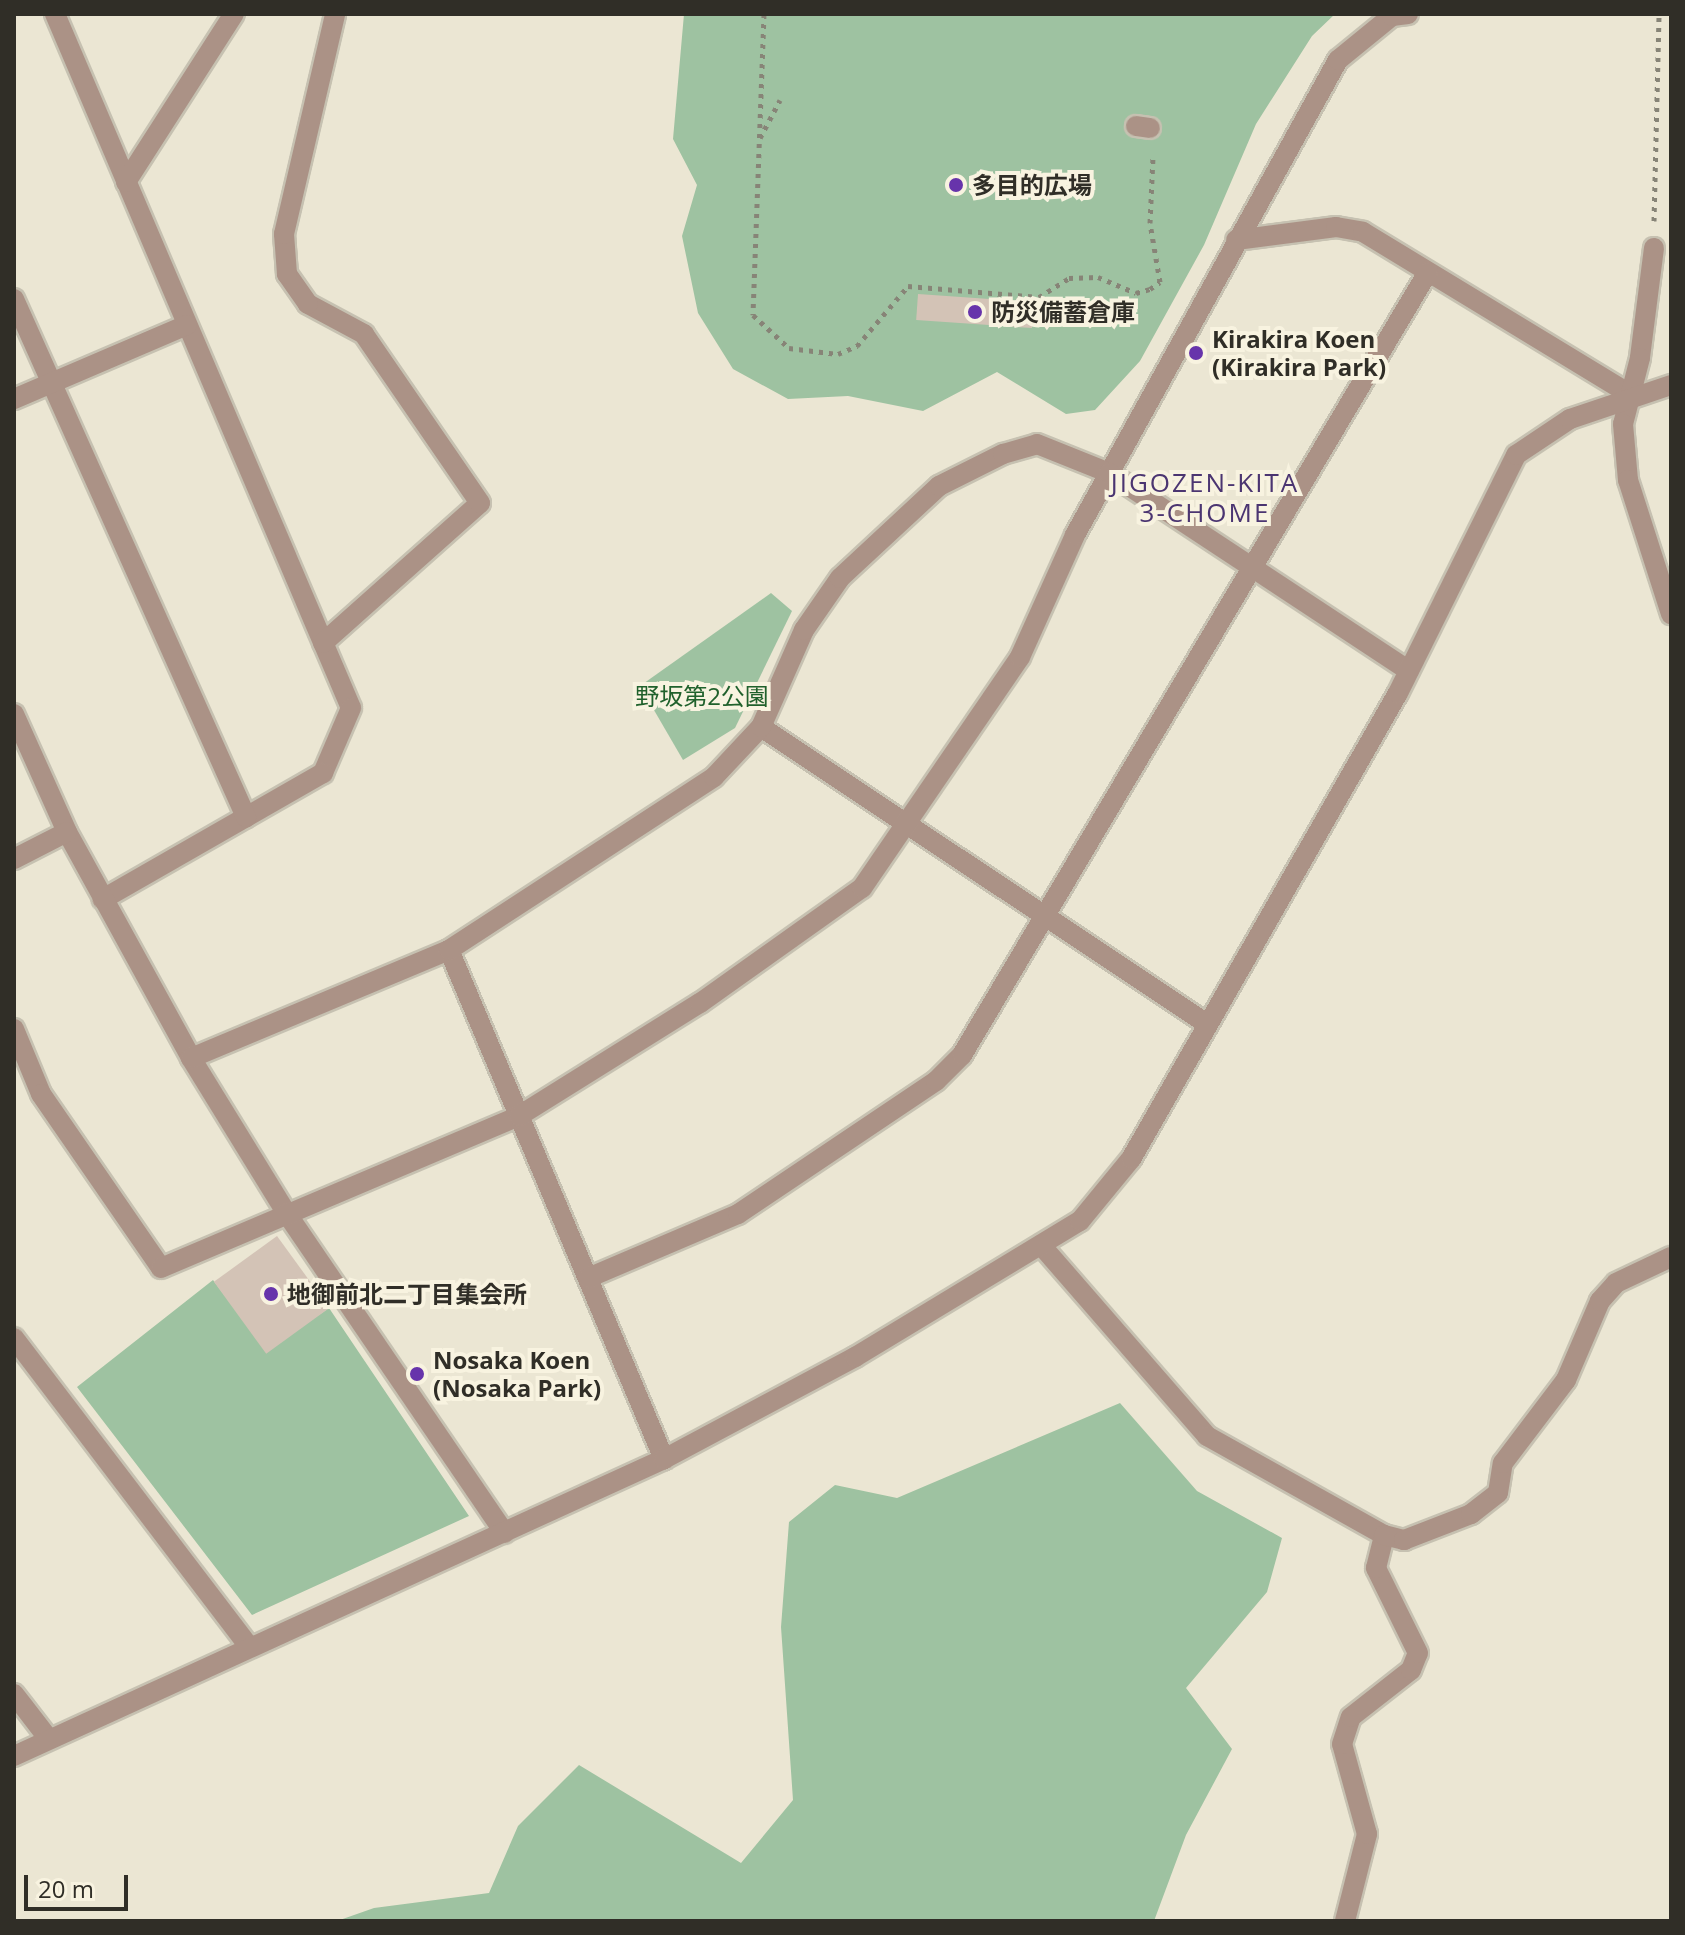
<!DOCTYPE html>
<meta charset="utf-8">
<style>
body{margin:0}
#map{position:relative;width:1685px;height:1935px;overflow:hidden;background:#ebe6d3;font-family:"Open Sans","Noto Sans JP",sans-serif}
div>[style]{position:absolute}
.green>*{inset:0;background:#9ec2a1}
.building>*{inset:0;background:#d3c3b6;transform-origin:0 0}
.path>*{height:5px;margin-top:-2.5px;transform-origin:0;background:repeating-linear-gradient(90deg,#878477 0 4px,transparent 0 10px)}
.roads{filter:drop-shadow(2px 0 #c6c1b1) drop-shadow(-2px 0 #c6c1b1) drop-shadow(0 2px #c6c1b1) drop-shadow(0 -2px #c6c1b1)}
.pedestrian>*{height:20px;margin:-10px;padding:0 10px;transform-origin:10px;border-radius:10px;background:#ab9286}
.minor>*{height:20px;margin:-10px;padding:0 10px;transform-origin:10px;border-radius:10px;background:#ab9286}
.dots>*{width:22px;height:22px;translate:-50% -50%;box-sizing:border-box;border:4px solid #f8f3e0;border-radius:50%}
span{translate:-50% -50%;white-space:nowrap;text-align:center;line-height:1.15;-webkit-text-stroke:8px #f8f3e0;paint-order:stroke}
.poi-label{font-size:24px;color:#302e27;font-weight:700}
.left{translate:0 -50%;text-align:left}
.park-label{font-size:24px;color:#20612c}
.neighbourhood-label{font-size:26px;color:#4b3571;letter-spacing:2px}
.frame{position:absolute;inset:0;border:16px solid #302e27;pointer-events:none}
.scale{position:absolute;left:24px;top:1875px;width:104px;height:36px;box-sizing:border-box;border:4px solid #302e27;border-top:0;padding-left:10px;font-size:24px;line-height:28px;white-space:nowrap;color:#302e27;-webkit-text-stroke:6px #f8f3e0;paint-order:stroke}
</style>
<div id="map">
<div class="green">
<i style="clip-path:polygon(684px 14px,1335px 14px,1312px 36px,1256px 124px,1204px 245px,1140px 361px,1095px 410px,1066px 414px,997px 372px,923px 411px,848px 396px,788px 399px,733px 369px,698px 313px,682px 236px,697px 185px,673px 139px)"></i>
<i style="clip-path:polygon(771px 593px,792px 611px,735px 728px,683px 760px,640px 686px)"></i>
<i style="clip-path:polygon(213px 1280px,266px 1350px,329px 1308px,469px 1516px,252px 1615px,77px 1387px)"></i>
<i style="clip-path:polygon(1120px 1403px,1197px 1491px,1282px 1538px,1267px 1592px,1186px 1688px,1232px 1749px,1186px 1835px,1154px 1921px,337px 1921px,374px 1908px,489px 1893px,518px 1826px,579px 1765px,741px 1863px,793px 1800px,781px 1627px,789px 1522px,835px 1485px,897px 1498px)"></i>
</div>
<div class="building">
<i style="left:918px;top:294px;width:116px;height:26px;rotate:4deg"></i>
<i style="left:277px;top:1236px;width:89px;height:78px;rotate:54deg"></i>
</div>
<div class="path">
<i style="left:764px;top:14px;width:301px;rotate:92.1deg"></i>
<i style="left:753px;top:315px;width:49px;rotate:42.5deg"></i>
<i style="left:789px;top:348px;width:49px;rotate:7deg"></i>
<i style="left:838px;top:354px;width:21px;rotate:-23deg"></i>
<i style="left:857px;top:346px;width:79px;rotate:-49.6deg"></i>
<i style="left:908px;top:286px;width:131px;rotate:4.8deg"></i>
<i style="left:1039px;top:297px;width:36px;rotate:-32deg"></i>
<i style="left:1069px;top:278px;width:29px;rotate:-2deg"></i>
<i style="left:1098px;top:277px;width:41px;rotate:22.8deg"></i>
<i style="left:1136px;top:293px;width:15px;rotate:-16deg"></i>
<i style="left:1150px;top:289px;width:12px;rotate:-35deg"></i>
<i style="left:1160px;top:282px;width:60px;rotate:-99.6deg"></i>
<i style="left:1150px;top:223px;width:65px;rotate:-87.4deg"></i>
<i style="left:760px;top:138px;width:43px;rotate:-62.2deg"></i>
<i style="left:1654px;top:221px;width:207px;rotate:-88.6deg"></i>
</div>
<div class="roads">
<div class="pedestrian">
<i style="left:1136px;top:126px;width:14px;rotate:8deg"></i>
</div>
<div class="minor">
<i style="left:55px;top:14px;width:754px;rotate:66.9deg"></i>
<i style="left:351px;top:708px;width:71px;rotate:113.3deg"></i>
<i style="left:323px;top:773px;width:254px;rotate:150.2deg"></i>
<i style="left:126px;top:182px;width:200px;rotate:-57.3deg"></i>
<i style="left:1236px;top:240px;width:101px;rotate:-7.4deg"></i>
<i style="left:1336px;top:227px;width:27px;rotate:10deg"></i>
<i style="left:1363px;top:232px;width:314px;rotate:31.3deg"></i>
<i style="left:1654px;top:248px;width:111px;rotate:97.3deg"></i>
<i style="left:1640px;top:358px;width:68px;rotate:104.4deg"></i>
<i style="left:1623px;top:424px;width:56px;rotate:84.9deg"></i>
<i style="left:1628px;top:480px;width:141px;rotate:72.2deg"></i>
<i style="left:14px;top:299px;width:568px;rotate:65.87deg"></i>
<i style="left:14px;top:399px;width:188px;rotate:-23.2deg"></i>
<i style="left:323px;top:643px;width:210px;rotate:-41.7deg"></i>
<i style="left:480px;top:503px;width:205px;rotate:-124.5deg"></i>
<i style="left:364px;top:334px;width:64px;rotate:-151.8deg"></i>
<i style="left:308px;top:304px;width:37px;rotate:-125deg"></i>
<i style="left:287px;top:274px;width:40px;rotate:-94.3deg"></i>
<i style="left:284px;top:234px;width:226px;rotate:-76.9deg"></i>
<i style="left:14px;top:714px;width:129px;rotate:65.8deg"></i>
<i style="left:67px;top:832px;width:258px;rotate:61.2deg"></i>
<i style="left:191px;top:1058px;width:183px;rotate:58.4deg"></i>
<i style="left:287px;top:1214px;width:386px;rotate:55.7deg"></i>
<i style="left:761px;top:727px;width:536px;rotate:33.66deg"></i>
<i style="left:14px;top:859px;width:59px;rotate:-27deg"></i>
<i style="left:449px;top:950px;width:553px;rotate:67.1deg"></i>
<i style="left:14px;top:1029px;width:70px;rotate:67.4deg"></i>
<i style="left:41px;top:1094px;width:211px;rotate:55.4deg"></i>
<i style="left:161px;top:1268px;width:389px;rotate:-23deg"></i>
<i style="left:519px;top:1116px;width:213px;rotate:-32deg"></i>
<i style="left:700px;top:1003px;width:199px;rotate:-35.4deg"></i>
<i style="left:862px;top:888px;width:280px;rotate:-55.6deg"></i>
<i style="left:1020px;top:657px;width:134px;rotate:-65.7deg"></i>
<i style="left:1075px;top:535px;width:543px;rotate:-61.03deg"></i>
<i style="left:1338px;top:60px;width:70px;rotate:-39.2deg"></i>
<i style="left:1392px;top:16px;width:16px;rotate:-7deg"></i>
<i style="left:191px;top:1058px;width:280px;rotate:-22.7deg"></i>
<i style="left:449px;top:950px;width:316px;rotate:-33.1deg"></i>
<i style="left:714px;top:777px;width:69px;rotate:-46.8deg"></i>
<i style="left:761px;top:727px;width:106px;rotate:-66.1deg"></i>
<i style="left:804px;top:630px;width:63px;rotate:-55.3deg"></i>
<i style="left:840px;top:578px;width:135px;rotate:-42.9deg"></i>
<i style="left:939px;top:486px;width:72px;rotate:-26.6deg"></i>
<i style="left:1003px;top:454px;width:35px;rotate:-16deg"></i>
<i style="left:1037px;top:444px;width:78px;rotate:21.9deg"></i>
<i style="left:1109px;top:473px;width:359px;rotate:33.4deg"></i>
<i style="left:1041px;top:1245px;width:253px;rotate:49deg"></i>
<i style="left:1207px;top:1436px;width:203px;rotate:29.2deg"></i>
<i style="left:588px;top:1278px;width:163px;rotate:-23.1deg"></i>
<i style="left:738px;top:1214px;width:239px;rotate:-33.9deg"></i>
<i style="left:936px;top:1081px;width:37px;rotate:-45deg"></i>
<i style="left:962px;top:1055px;width:911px;rotate:-59.24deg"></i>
<i style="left:14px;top:1338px;width:388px;rotate:52.7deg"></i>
<i style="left:14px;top:1694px;width:56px;rotate:52.3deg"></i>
<i style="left:14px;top:1756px;width:715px;rotate:-24.56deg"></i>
<i style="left:664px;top:1459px;width:217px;rotate:-28.1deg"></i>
<i style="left:855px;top:1357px;width:263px;rotate:-31.2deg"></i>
<i style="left:1080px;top:1221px;width:80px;rotate:-50.6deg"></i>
<i style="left:1131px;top:1159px;width:537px;rotate:-60.19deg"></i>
<i style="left:1398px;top:693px;width:266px;rotate:-63.6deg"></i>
<i style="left:1516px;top:455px;width:65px;rotate:-33.7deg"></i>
<i style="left:1570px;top:419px;width:107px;rotate:-18.6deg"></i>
<i style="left:1345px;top:1921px;width:90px;rotate:-75.8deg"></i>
<i style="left:1367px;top:1834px;width:93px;rotate:-105.5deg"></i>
<i style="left:1342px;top:1744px;width:28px;rotate:-72deg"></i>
<i style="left:1351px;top:1717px;width:76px;rotate:-38.1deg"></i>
<i style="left:1411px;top:1670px;width:18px;rotate:-68deg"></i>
<i style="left:1418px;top:1653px;width:95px;rotate:-116.3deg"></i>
<i style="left:1376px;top:1568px;width:34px;rotate:-76deg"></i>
<i style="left:1384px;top:1535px;width:21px;rotate:14deg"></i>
<i style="left:1404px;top:1540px;width:72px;rotate:-21.2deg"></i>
<i style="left:1471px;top:1514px;width:34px;rotate:-38deg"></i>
<i style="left:1498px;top:1493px;width:30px;rotate:-81deg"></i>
<i style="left:1503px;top:1463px;width:104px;rotate:-52.8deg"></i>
<i style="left:1566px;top:1380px;width:86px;rotate:-66.7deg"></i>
<i style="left:1600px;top:1301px;width:24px;rotate:-48deg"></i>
<i style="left:1616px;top:1283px;width:61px;rotate:-25.3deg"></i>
</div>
</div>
<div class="dots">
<i style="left:956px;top:185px;background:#6734ab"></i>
<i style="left:975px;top:312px;background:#6734ab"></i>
<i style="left:1196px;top:353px;background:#6734ab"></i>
<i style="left:271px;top:1294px;background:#6734ab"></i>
<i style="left:417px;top:1374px;background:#6734ab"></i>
</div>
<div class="poi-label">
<span class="left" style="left:972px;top:185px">多目的広場</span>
<span class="left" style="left:991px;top:312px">防災備蓄倉庫</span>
<span class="left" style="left:1212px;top:353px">Kirakira Koen<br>(Kirakira Park)</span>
<span class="left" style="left:287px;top:1294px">地御前北二丁目集会所</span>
<span class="left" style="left:433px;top:1374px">Nosaka Koen<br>(Nosaka Park)</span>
</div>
<div class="park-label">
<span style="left:702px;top:696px">野坂第2公園</span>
</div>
<div class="neighbourhood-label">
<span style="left:1205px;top:498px">JIGOZEN-KITA<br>3-CHOME</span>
</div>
<div class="frame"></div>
<div class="scale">20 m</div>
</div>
